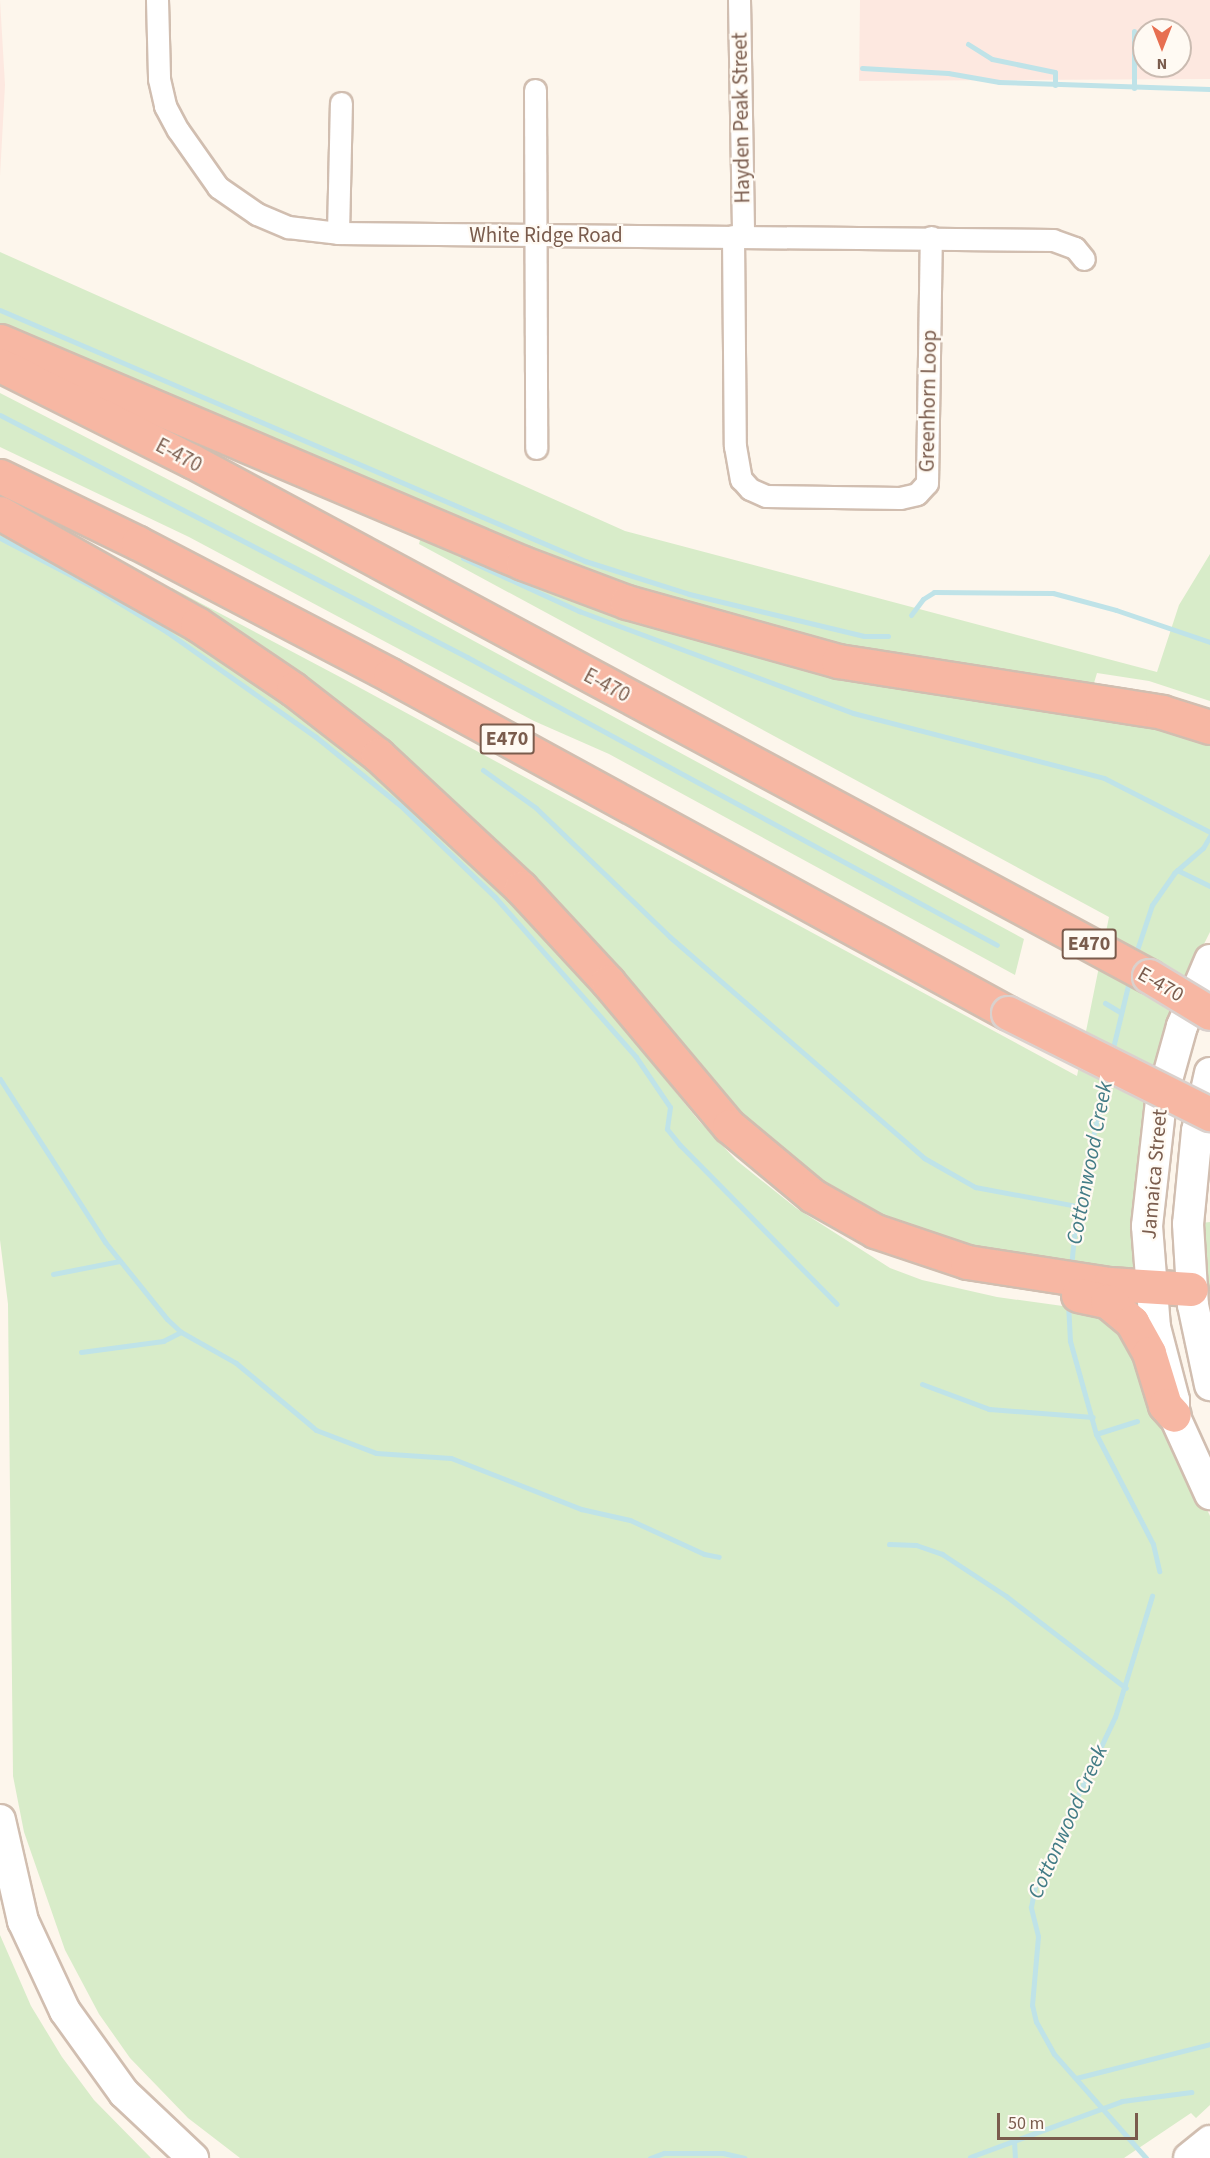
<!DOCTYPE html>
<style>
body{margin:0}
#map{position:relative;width:1210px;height:2158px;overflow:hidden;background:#fdf6ec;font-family:"Source Sans 3",sans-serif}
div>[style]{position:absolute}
.commercial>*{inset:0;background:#fde8e0}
.green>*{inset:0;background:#d8ecc9}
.stream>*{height:5px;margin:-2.5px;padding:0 2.5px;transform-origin:2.5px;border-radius:2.5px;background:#bfe3e8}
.roads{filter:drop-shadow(2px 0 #d1beb0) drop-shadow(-2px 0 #d1beb0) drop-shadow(0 2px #d1beb0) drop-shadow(0 -2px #d1beb0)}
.street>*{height:21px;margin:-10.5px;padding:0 10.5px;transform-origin:10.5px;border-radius:10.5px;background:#fff}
.secondary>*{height:30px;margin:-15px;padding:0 15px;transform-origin:15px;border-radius:15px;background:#fff}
.highway>*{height:33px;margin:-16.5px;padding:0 16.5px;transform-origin:16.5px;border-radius:16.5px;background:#f7b7a3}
.bridges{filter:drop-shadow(2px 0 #dad1cd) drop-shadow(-2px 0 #dad1cd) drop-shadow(0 2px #dad1cd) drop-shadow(0 -2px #dad1cd)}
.highway-bridge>*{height:33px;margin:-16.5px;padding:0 16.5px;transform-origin:16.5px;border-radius:16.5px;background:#f7b7a3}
span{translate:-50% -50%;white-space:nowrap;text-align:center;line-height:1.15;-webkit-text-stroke:4.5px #fffaf3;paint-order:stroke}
.shield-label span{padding:2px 4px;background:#fffaf3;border:2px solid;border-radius:4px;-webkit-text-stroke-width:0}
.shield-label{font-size:20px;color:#7a5c4d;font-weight:700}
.street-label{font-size:21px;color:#7a5c4d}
.water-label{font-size:22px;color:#437c86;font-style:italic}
.north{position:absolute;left:1132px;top:18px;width:60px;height:60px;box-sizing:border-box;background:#fffaf3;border:2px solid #cabbb1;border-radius:50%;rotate:180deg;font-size:16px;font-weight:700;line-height:24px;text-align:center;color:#7a5c4d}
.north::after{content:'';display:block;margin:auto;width:21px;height:27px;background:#e76f51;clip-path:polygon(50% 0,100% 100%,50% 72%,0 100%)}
.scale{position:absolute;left:997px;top:2113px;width:141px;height:27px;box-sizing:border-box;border:3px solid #7a5c4d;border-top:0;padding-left:8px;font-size:18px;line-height:21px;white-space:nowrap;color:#7a5c4d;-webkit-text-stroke:4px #fffaf3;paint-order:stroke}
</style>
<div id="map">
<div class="commercial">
<i style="clip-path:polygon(0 0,5px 85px,0 176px)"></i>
<i style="clip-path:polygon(evenodd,860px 0,1210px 0,1210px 79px,859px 81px,860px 0,1144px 30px,1180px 30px,1180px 66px,1144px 66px,1144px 30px)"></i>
</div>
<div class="green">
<i style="clip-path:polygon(0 252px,625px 531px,1157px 672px,1179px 605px,1210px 554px,1210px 701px,1149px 681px,1097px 673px,1094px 683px,820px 641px,606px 583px,0 328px)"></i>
<i style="clip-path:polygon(0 393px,315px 555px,1024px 939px,1015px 975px,609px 754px,534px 721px,189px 537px,0 447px)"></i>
<i style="clip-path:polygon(0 529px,125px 593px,272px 687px,464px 848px,589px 985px,699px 1121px,736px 1160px,796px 1208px,890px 1268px,922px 1280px,997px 1297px,1106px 1312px,1117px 1318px,1210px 1516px,1210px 2105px,1196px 2118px,1191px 2113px,1124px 2158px,240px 2158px,188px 2118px,130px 2058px,99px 2014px,65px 1950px,24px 1832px,13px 1776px,8px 1304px,0 1240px)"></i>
<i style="clip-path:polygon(422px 532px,507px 567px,1163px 726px,1210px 741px,1210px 932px,1193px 966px,1145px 1117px,1137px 1178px,1137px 1268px,1133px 1271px,995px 1252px,926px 1235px,850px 1203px,757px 1135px,641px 998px,165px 592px,172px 588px,340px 677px,1077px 1076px,1109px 917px,419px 544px)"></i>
<i style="clip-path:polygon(1210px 1222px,1210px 1298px,1205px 1297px,1201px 1223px)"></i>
<i style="clip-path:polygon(0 1935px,31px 2006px,62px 2057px,94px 2100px,151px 2158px,0 2158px)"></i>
</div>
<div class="stream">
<i style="left:1134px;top:31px;width:57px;rotate:90deg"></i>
<i style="left:968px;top:44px;width:28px;rotate:32deg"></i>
<i style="left:992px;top:59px;width:64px;rotate:11.7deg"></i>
<i style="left:1055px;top:72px;width:13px;rotate:90deg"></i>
<i style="left:862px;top:68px;width:86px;rotate:3.3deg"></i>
<i style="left:948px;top:73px;width:52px;rotate:10deg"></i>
<i style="left:999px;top:82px;width:211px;rotate:1.9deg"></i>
<i style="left:0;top:310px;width:637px;rotate:23.22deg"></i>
<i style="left:585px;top:561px;width:109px;rotate:17.6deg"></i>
<i style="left:689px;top:594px;width:180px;rotate:13.5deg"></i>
<i style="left:864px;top:636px;width:24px"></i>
<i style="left:0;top:415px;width:526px;rotate:27.39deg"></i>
<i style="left:467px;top:657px;width:603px;rotate:28.52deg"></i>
<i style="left:0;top:538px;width:110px;rotate:27.7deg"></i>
<i style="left:97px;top:589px;width:82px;rotate:31.6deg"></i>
<i style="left:167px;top:632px;width:182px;rotate:35.2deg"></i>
<i style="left:316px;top:737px;width:109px;rotate:39.1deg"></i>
<i style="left:401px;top:806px;width:131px;rotate:44.1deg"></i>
<i style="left:495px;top:897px;width:213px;rotate:48.6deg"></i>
<i style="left:636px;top:1057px;width:60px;rotate:55.8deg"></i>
<i style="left:670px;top:1107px;width:22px;rotate:98deg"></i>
<i style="left:667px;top:1129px;width:21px;rotate:51deg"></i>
<i style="left:680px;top:1145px;width:223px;rotate:45.4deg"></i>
<i style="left:463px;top:558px;width:128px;rotate:24.6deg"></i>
<i style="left:579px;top:611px;width:292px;rotate:20.4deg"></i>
<i style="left:853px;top:713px;width:259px;rotate:14.5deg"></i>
<i style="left:1104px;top:778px;width:119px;rotate:27deg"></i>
<i style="left:911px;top:615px;width:20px;rotate:-53deg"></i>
<i style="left:923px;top:599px;width:13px;rotate:-32deg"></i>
<i style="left:934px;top:592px;width:119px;rotate:0.5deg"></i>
<i style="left:1053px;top:593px;width:65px;rotate:15.1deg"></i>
<i style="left:1116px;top:610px;width:99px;rotate:18.8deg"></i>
<i style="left:483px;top:770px;width:65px;rotate:35.6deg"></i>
<i style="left:536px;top:808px;width:186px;rotate:43.9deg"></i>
<i style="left:670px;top:937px;width:337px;rotate:41deg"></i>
<i style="left:924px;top:1158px;width:59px;rotate:29.6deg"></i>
<i style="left:975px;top:1187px;width:104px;rotate:10.6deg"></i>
<i style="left:1177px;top:870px;width:37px;rotate:26deg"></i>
<i style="left:1135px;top:956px;width:54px;rotate:-71.6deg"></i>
<i style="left:1152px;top:905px;width:39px;rotate:-55deg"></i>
<i style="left:1174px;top:873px;width:38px;rotate:-41deg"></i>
<i style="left:1203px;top:848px;width:14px;rotate:-60deg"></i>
<i style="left:1105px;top:1003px;width:17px;rotate:31deg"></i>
<i style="left:1112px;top:1052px;width:77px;rotate:-76.5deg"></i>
<i style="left:0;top:1079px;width:194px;rotate:57.2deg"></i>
<i style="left:105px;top:1242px;width:99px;rotate:51.2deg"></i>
<i style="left:167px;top:1319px;width:19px;rotate:43deg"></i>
<i style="left:181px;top:1332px;width:63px;rotate:29.4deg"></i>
<i style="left:236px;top:1363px;width:104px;rotate:39.9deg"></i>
<i style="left:316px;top:1430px;width:64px;rotate:21deg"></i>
<i style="left:376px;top:1453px;width:75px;rotate:3.8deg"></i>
<i style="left:451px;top:1458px;width:140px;rotate:21.4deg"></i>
<i style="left:581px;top:1509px;width:50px;rotate:12.7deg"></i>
<i style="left:630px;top:1520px;width:81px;rotate:24.7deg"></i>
<i style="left:704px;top:1554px;width:15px;rotate:11deg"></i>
<i style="left:1071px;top:1267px;width:61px;rotate:-84.4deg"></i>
<i style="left:1077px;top:1206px;width:133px;rotate:-77deg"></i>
<i style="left:53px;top:1274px;width:68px;rotate:-11deg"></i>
<i style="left:1068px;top:1303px;width:38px;rotate:87deg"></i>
<i style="left:1070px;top:1341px;width:97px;rotate:74.4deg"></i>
<i style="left:1096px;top:1434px;width:124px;rotate:62.6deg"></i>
<i style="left:1153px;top:1544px;width:28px;rotate:77deg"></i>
<i style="left:81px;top:1352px;width:83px;rotate:-7.6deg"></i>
<i style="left:163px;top:1341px;width:20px;rotate:-27deg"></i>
<i style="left:922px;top:1384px;width:72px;rotate:20.5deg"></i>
<i style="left:989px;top:1409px;width:104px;rotate:4.4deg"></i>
<i style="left:1096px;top:1434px;width:43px;rotate:-17.6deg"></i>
<i style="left:889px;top:1544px;width:27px;rotate:2deg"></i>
<i style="left:916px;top:1545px;width:28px;rotate:19deg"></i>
<i style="left:942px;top:1554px;width:77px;rotate:33.3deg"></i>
<i style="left:1006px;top:1596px;width:151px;rotate:37.5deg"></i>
<i style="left:1076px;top:2078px;width:138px;rotate:-14.2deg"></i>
<i style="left:1014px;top:2140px;width:18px;rotate:87deg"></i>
<i style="left:970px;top:2157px;width:162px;rotate:-20.2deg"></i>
<i style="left:1122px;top:2101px;width:70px;rotate:-7.4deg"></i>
<i style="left:650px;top:2158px;width:15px;rotate:-20deg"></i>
<i style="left:664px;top:2153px;width:59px"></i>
<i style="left:723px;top:2153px;width:22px;rotate:13deg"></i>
<i style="left:1146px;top:2158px;width:139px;rotate:-131.5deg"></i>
<i style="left:1054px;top:2054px;width:37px;rotate:-119deg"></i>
<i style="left:1036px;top:2022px;width:17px;rotate:-103deg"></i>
<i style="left:1032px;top:2005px;width:69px;rotate:-85deg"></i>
<i style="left:1038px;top:1936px;width:30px;rotate:-104deg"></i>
<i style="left:1031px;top:1907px;width:21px;rotate:-79deg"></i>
<i style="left:1035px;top:1886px;width:187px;rotate:-64.7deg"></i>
<i style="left:1115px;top:1717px;width:127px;rotate:-73deg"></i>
</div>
<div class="roads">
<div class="street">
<i style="left:157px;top:0;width:79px;rotate:88.5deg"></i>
<i style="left:159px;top:79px;width:28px;rotate:77deg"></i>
<i style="left:165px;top:106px;width:27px;rotate:62deg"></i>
<i style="left:178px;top:130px;width:70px;rotate:54.9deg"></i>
<i style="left:218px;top:187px;width:47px;rotate:34.7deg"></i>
<i style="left:257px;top:214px;width:34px;rotate:23deg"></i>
<i style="left:288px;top:227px;width:50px;rotate:6.8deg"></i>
<i style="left:338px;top:233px;width:715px;rotate:0.56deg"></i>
<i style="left:1053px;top:240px;width:23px;rotate:20deg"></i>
<i style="left:1075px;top:248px;width:14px;rotate:51deg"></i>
<i style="left:739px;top:0;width:236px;rotate:89deg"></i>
<i style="left:535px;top:90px;width:358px;rotate:89.8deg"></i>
<i style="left:338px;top:233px;width:130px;rotate:-88.7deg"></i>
<i style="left:733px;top:236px;width:210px;rotate:89.5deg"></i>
<i style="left:735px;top:446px;width:34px;rotate:80deg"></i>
<i style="left:741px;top:479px;width:13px;rotate:48deg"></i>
<i style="left:750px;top:489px;width:17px;rotate:24deg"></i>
<i style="left:766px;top:496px;width:134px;rotate:0.9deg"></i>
<i style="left:900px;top:498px;width:17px;rotate:-13deg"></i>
<i style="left:917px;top:494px;width:15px;rotate:-48deg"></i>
<i style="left:927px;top:483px;width:246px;rotate:-89.1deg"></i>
</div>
<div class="secondary">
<i style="left:1210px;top:960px;width:72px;rotate:113deg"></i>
<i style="left:1182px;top:1026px;width:78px;rotate:105.6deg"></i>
<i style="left:1161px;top:1101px;width:126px;rotate:96.4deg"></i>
<i style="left:1147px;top:1226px;width:101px;rotate:85.5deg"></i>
<i style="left:1155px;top:1327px;width:75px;rotate:75.4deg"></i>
<i style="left:1174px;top:1400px;width:15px;rotate:90deg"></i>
<i style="left:1174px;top:1415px;width:87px;rotate:65.5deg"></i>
<i style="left:1210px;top:1073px;width:59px;rotate:102.6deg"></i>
<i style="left:1197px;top:1131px;width:93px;rotate:95.5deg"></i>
<i style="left:1188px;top:1224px;width:81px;rotate:86.5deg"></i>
<i style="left:1193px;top:1305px;width:82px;rotate:78deg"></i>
<i style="left:0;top:1820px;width:104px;rotate:77.2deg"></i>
<i style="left:23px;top:1921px;width:99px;rotate:65deg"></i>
<i style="left:65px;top:2011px;width:101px;rotate:54.3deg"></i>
<i style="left:124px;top:2093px;width:95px;rotate:43.3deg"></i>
<i style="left:1189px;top:2158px;width:27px;rotate:-39deg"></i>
</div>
<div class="highway">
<i style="left:0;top:341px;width:568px;rotate:23deg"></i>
<i style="left:523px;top:563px;width:111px;rotate:20.6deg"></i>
<i style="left:627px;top:602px;width:219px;rotate:15.6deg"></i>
<i style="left:838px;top:661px;width:328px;rotate:8.9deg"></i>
<i style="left:1162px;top:712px;width:50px;rotate:17.4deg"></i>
<i style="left:0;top:365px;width:215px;rotate:26.6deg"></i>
<i style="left:192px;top:461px;width:1087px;rotate:28.29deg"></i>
<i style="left:0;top:476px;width:153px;rotate:25.9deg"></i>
<i style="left:138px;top:543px;width:284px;rotate:27.6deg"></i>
<i style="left:390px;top:675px;width:704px;rotate:28.68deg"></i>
<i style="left:0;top:513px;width:226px;rotate:29.4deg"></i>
<i style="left:197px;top:624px;width:116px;rotate:34.1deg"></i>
<i style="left:293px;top:689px;width:108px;rotate:37.8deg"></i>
<i style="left:378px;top:755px;width:195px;rotate:42.9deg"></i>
<i style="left:521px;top:888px;width:128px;rotate:47.2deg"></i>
<i style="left:608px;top:982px;width:188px;rotate:50deg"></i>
<i style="left:729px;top:1126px;width:109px;rotate:39.8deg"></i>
<i style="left:813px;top:1196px;width:71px;rotate:29.4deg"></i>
<i style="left:875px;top:1231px;width:97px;rotate:18.6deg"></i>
<i style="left:967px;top:1262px;width:144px;rotate:8.8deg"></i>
<i style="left:1109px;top:1284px;width:82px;rotate:3.5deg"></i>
<i style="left:1078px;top:1295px;width:30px;rotate:12deg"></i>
<i style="left:1107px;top:1301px;width:33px;rotate:40deg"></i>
<i style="left:1132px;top:1322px;width:35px;rotate:61deg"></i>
<i style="left:1149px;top:1353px;width:54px;rotate:72.9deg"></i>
<i style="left:1165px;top:1405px;width:13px;rotate:48deg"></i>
</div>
</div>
<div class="bridges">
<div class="highway-bridge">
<i style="left:1149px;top:976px;width:71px;rotate:31.2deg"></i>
<i style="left:1008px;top:1013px;width:226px;rotate:26.6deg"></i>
</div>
</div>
<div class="shield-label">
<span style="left:507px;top:739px">E470</span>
<span style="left:1089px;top:944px">E470</span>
</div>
<div class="street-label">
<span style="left:741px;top:118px;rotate:-91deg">Hayden Peak Street</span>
<span style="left:546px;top:235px">White Ridge Road</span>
<span style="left:928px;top:401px;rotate:-89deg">Greenhorn Loop</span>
<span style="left:179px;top:455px;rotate:28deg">E-470</span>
<span style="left:607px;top:685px;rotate:28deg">E-470</span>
<span style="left:1161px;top:984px;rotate:30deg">E-470</span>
<span style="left:1154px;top:1174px;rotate:-85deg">Jamaica Street</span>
</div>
<div class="water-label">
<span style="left:1090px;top:1163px;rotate:-79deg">Cottonwood Creek</span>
<span style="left:1068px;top:1822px;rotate:-66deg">Cottonwood Creek</span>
</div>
<div class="north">N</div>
<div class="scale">50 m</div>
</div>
